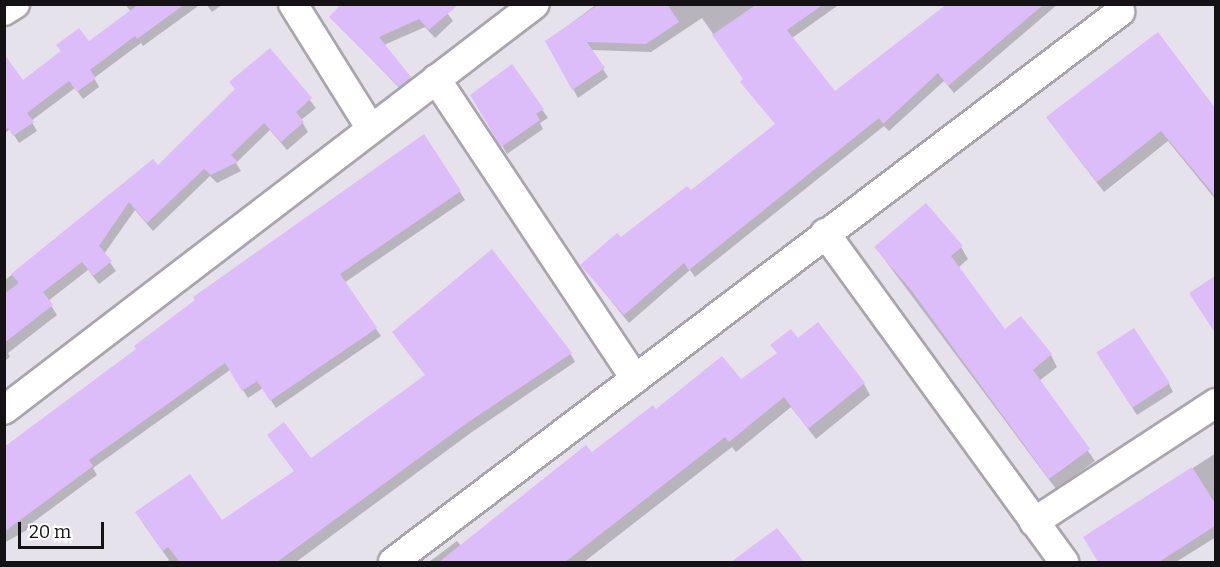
<!DOCTYPE html>
<style>
body{margin:0}
#map{position:relative;width:1220px;height:567px;overflow:hidden;background:#e6e2eb;font-family:Bitter,serif}
div>[style]{position:absolute}
.shadow>*{inset:0;background:#0003}
.building>*{inset:0;background:#ddbcfa;transform-origin:0 0}
.roads{filter:drop-shadow(2px 0 #a9a5ad) drop-shadow(-2px 0 #a9a5ad) drop-shadow(0 2px #a9a5ad) drop-shadow(0 -2px #a9a5ad)}
.minor>*{height:28px;margin:-14px;padding:0 14px;transform-origin:14px;border-radius:14px;background:#fff}
span{translate:-50% -50%;white-space:nowrap;text-align:center;line-height:1.15;-webkit-text-stroke:4.5px #fff;paint-order:stroke}
.frame{position:absolute;inset:0;border:6px solid #141215;pointer-events:none}
.scale{position:absolute;left:18px;top:522px;width:86px;height:27px;box-sizing:border-box;border:3px solid #141215;border-top:0;padding-left:8px;font-size:18px;line-height:21px;white-space:nowrap;color:#141215;-webkit-text-stroke:4px #fff;paint-order:stroke}
</style>
<div id="map">
<div class="shadow">
<i style="clip-path:polygon(125px 4px,201px 4px,143px 46px,141px 43px,94px 78px,99px 87px,83px 99px,75px 88px,31px 121px,37px 131px,19px 143px,10px 129px,4px 134px,4px 79px,23px 82px,62px 53px,58px 45px,88px 43px,131px 12px)"></i>
<i style="clip-path:polygon(206px 4px,223px 4px,212px 12px)"></i>
<i style="clip-path:polygon(597px 4px,840px 4px,792px 38px,834px 93px,956px 4px,1058px 4px,954px 93px,944px 81px,889px 131px,884px 126px,695px 277px,690px 270px,629px 323px,582px 265px,690px 192px,776px 125px,702px 18px,651px 52px,591px 50px,608px 77px,578px 98px,547px 41px)"></i>
<i style="clip-path:polygon(441px 5px,453px 21px,435px 38px,425px 27px,384px 45px,415px 86px,405px 94px,331px 17px)"></i>
<i style="clip-path:polygon(1157px 35px,1216px 110px,1216px 200px,1168px 141px,1104px 192px,1047px 118px)"></i>
<i style="clip-path:polygon(270px 50px,316px 108px,301px 120px,308px 132px,287px 150px,270px 130px,236px 163px,241px 171px,217px 183px,210px 176px,153px 231px,135px 210px,104px 254px,116px 271px,99px 284px,88px 270px,48px 301px,57px 315px,8px 353px,10px 357px,4px 361px,4px 281px,153px 161px,158px 167px,236px 90px)"></i>
<i style="clip-path:polygon(512px 66px,548px 118px,540px 123px,543px 129px,507px 154px,472px 95px)"></i>
<i style="clip-path:polygon(424px 136px,465px 200px,344px 283px,381px 336px,276px 408px,263px 388px,248px 398px,230px 370px,93px 468px,97px 475px,32px 523px,34px 526px,4px 543px,4px 454px)"></i>
<i style="clip-path:polygon(961px 247px,968px 259px,958px 268px,1005px 331px,1021px 318px,1051px 355px,1057px 367px,1039px 381px,1095px 461px,1056px 489px,876px 248px)"></i>
<i style="clip-path:polygon(1216px 277px,1216px 332px,1191px 294px)"></i>
<i style="clip-path:polygon(798px 340px,864px 384px,870px 395px,816px 439px,791px 407px,736px 452px,732px 447px,584px 562px,429px 562px,457px 541px,461px 546px,656px 411px,741px 381px,778px 354px,772px 345px)"></i>
<i style="clip-path:polygon(399px 341px,570px 353px,575px 362px,472px 432px,296px 562px,166px 562px,169px 560px,142px 522px,221px 522px,295px 472px,274px 444px,310px 460px,426px 376px)"></i>
<i style="clip-path:polygon(1102px 361px,1169px 384px,1173px 392px,1137px 415px)"></i>
<i style="clip-path:polygon(1216px 453px,1216px 537px,1176px 562px,1100px 562px,1085px 538px)"></i>
<i style="clip-path:polygon(777px 530px,802px 562px,734px 562px)"></i>
</div>
<div class="building">
<i style="clip-path:polygon(139px 4px,185px 4px,137px 39px,135px 36px,90px 70px,96px 78px,77px 92px,69px 81px,27px 113px,34px 122px,13px 136px,8px 128px,4px 130px,4px 54px,23px 80px,61px 51px,56px 45px,79px 28px,89px 41px)"></i>
<i style="clip-path:polygon(341px 4px,459px 4px,429px 30px,419px 19px,379px 37px,411px 77px,399px 87px,329px 17px)"></i>
<i style="clip-path:polygon(599px 4px,667px 4px,679px 22px,646px 44px,587px 42px,605px 68px,572px 90px,545px 41px)"></i>
<i style="clip-path:polygon(757px 4px,824px 4px,787px 30px,835px 91px,947px 4px,1044px 4px,948px 86px,938px 73px,883px 124px,879px 118px,689px 270px,684px 263px,624px 315px,580px 265px,617px 233px,621px 237px,687px 186px,691px 190px,775px 124px,740px 82px,743px 79px,712px 35px)"></i>
<i style="clip-path:polygon(1158px 32px,1215px 108px,1215px 196px,1161px 131px,1097px 182px,1046px 117px)"></i>
<i style="clip-path:polygon(270px 48px,312px 98px,296px 112px,304px 122px,281px 142px,264px 123px,231px 155px,238px 162px,211px 175px,204px 169px,147px 223px,129px 202px,99px 246px,112px 261px,93px 276px,82px 262px,43px 292px,53px 305px,4px 343px,4px 294px,19px 283px,11px 274px,153px 159px,158px 165px,235px 89px,229px 82px)"></i>
<i style="clip-path:polygon(512px 64px,544px 109px,536px 114px,540px 120px,501px 147px,470px 95px)"></i>
<i style="clip-path:polygon(424px 134px,461px 191px,340px 274px,377px 328px,270px 401px,257px 381px,242px 391px,225px 363px,89px 460px,93px 466px,4px 532px,4px 447px,136px 349px,134px 346px,195px 300px,193px 297px)"></i>
<i style="clip-path:polygon(926px 203px,963px 246px,951px 256px,1005px 329px,1021px 316px,1052px 354px,1033px 370px,1090px 449px,1049px 479px,911px 290px,874px 247px)"></i>
<i style="clip-path:polygon(492px 249px,572px 353px,467px 423px,277px 562px,180px 562px,168px 547px,163px 551px,135px 512px,190px 474px,222px 520px,294px 471px,267px 435px,284px 422px,311px 458px,425px 375px,392px 332px)"></i>
<i style="clip-path:polygon(1215px 276px,1215px 333px,1189px 293px)"></i>
<i style="clip-path:polygon(818px 322px,865px 383px,808px 429px,784px 397px,729px 442px,725px 437px,565px 562px,439px 562px,586px 445px,592px 452px,653px 405px,656px 409px,722px 356px,741px 379px,777px 353px,770px 345px,791px 329px,798px 338px)"></i>
<i style="left:1134px;top:328px;width:66px;height:45px;rotate:57deg"></i>
<i style="clip-path:polygon(1192px 467px,1215px 503px,1215px 526px,1159px 562px,1098px 562px,1083px 537px)"></i>
<i style="clip-path:polygon(777px 528px,804px 562px,731px 562px)"></i>
</div>
<div class="roads">
<div class="minor">
<i style="left:293px;top:4px;width:145px;rotate:58deg"></i>
<i style="left:4px;top:11px;width:13px;rotate:-32deg"></i>
<i style="left:436px;top:79px;width:360px;rotate:56.4deg"></i>
<i style="left:825px;top:233px;width:407px;rotate:54deg"></i>
<i style="left:4px;top:410px;width:668px;rotate:-37.4deg"></i>
<i style="left:1034px;top:522px;width:217px;rotate:-33.2deg"></i>
<i style="left:393px;top:562px;width:912px;rotate:-37.11deg"></i>
</div>
</div>
<div class="frame"></div>
<div class="scale">20 m</div>
</div>
